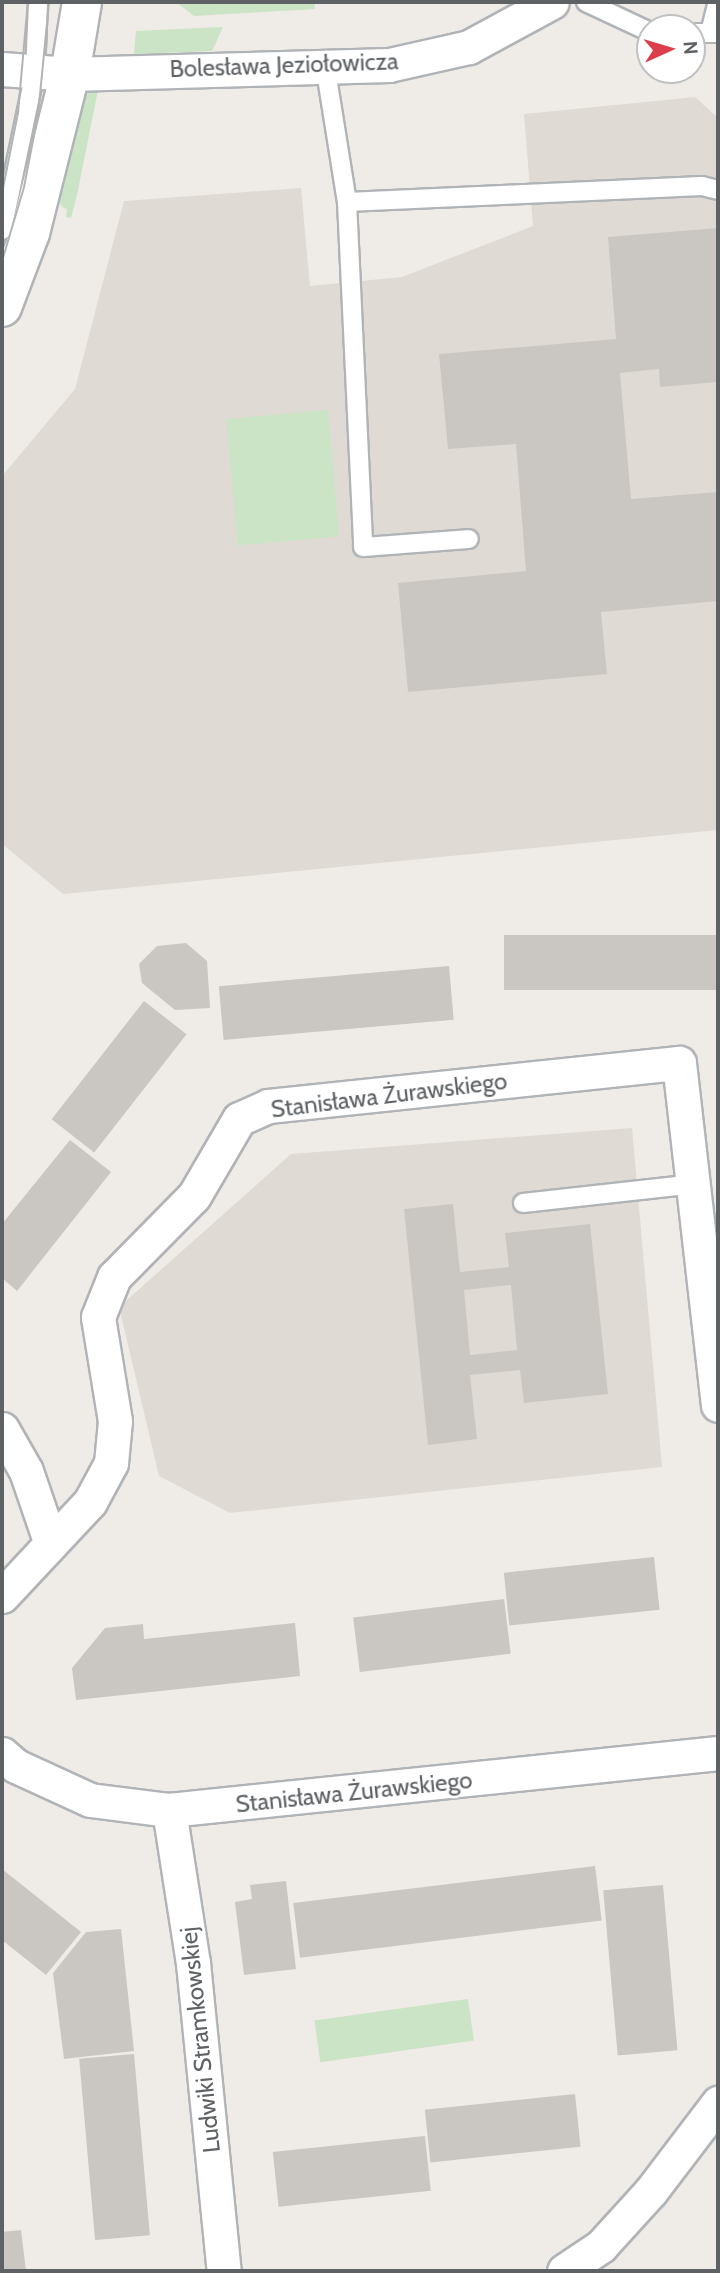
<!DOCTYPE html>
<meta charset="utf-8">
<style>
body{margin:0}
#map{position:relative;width:720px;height:2273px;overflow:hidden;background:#efebe6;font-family:Cabin,sans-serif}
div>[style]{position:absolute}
.education>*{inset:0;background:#dfdbd4}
.green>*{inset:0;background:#cae4c5;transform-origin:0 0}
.building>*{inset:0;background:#cac6c2;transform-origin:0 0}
.roads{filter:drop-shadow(2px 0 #b1b4b7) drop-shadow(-2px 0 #b1b4b7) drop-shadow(0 2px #b1b4b7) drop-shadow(0 -2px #b1b4b7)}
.lane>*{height:18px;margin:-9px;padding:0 9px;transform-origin:9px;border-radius:9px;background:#fff}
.street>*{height:33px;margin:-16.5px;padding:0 16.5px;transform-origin:16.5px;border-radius:16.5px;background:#fff}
.secondary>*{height:38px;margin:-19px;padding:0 19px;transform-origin:19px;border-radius:19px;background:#fff}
.tram>*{height:2px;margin:-1px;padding:0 1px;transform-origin:1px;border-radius:1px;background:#b2b3b3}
span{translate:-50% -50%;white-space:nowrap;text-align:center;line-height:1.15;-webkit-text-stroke:5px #fff;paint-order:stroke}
.street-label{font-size:24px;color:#5e6265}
.frame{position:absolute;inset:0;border:4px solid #5e6265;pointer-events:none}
.north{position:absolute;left:636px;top:14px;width:70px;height:70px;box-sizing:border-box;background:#fff;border:2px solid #bfc0c1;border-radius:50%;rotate:86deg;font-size:19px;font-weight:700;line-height:28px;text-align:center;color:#5e6265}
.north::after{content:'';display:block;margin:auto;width:24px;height:32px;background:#dd3e4b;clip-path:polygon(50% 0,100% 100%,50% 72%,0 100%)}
</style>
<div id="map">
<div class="education">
<i style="clip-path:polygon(695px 97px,718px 118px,718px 830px,63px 894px,2px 844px,2px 476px,75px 389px,124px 201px,301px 188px,310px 286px,402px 277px,533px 226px,524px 114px)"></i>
<i style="clip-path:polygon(632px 1128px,662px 1467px,230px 1513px,159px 1476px,119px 1307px,291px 1154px)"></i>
</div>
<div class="green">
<i style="clip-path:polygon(176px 2px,314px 2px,315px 9px,194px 16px)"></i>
<i style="clip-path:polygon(223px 27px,212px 51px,134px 54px,136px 31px)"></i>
<i style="clip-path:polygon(98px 90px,77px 195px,71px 218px,66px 217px,67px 209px,62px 207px,52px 187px,84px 95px)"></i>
<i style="left:328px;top:410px;width:127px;height:102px;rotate:85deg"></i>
<i style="left:468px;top:1999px;width:42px;height:155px;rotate:82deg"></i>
</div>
<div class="building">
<i style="clip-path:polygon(718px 228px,718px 382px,660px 387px,659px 369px,620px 373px,631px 499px,718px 492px,718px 601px,601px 612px,607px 674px,408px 692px,398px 583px,526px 571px,516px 444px,448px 449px,439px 354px,616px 339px,608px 237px)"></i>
<i style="left:718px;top:935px;width:55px;height:214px;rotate:90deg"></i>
<i style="clip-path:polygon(186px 943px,207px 961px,210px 1008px,175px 1010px,142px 983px,139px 964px,157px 946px)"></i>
<i style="left:449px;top:966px;width:54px;height:231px;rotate:85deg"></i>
<i style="left:144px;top:1001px;width:54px;height:150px;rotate:38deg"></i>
<i style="clip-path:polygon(70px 1140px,111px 1172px,17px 1291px,2px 1278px,2px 1224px)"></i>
<i style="clip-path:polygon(evenodd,453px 1204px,460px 1272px,509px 1267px,505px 1233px,590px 1224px,608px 1394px,524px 1403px,520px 1370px,470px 1375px,477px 1439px,428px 1445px,404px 1209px,453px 1204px,511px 1285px,517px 1350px,470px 1355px,464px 1290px,511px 1285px)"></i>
<i style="left:654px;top:1557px;width:53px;height:151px;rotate:84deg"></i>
<i style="left:504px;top:1599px;width:55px;height:152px;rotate:83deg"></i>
<i style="clip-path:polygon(295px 1623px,300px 1676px,76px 1700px,72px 1668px,105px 1628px,143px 1624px,144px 1639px)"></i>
<i style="left:595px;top:1866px;width:55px;height:304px;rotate:83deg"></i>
<i style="clip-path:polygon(2px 1869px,81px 1932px,46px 1975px,2px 1940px)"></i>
<i style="clip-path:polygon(286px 1881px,296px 1969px,244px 1975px,235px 1902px,252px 1899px,250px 1885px)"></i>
<i style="left:663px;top:1885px;width:166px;height:60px;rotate:85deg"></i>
<i style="clip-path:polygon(121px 1929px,134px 2051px,64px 2059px,53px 1973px,86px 1932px)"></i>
<i style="left:134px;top:2054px;width:182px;height:55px;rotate:85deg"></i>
<i style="left:575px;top:2094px;width:53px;height:151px;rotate:84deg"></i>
<i style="left:425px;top:2136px;width:55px;height:153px;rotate:84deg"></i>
<i style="clip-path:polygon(21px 2230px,26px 2271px,2px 2271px,2px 2232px)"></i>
</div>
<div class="roads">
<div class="lane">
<i style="left:586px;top:2px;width:71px;rotate:25.1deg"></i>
<i style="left:692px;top:33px;width:26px"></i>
<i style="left:710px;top:33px;width:32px;rotate:-76deg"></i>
<i style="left:325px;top:65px;width:139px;rotate:80.9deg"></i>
<i style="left:347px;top:202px;width:345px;rotate:87.3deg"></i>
<i style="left:363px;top:547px;width:106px;rotate:-4.3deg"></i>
<i style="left:347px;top:202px;width:355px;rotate:-2.6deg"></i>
<i style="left:702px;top:186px;width:16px;rotate:14deg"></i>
<i style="left:2px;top:230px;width:161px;rotate:-78.2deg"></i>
<i style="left:35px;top:72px;width:70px;rotate:-87.5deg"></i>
<i style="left:523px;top:1203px;width:173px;rotate:-6.3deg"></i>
</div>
<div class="street">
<i style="left:2px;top:69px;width:68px;rotate:4.2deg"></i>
<i style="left:70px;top:74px;width:319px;rotate:-1.6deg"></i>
<i style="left:389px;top:65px;width:82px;rotate:-12.7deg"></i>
<i style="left:469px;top:47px;width:94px;rotate:-28.5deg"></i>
<i style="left:2px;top:1429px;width:48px;rotate:60.3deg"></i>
<i style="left:26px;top:1471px;width:74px;rotate:71.1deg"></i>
<i style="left:2px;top:1596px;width:129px;rotate:-46.9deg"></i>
<i style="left:90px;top:1502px;width:44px;rotate:-61.7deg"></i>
<i style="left:111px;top:1463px;width:42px;rotate:-84.6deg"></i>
<i style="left:115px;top:1421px;width:105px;rotate:-99.3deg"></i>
<i style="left:98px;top:1317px;width:43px;rotate:-68.2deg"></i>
<i style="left:114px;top:1277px;width:114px;rotate:-45.4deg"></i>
<i style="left:194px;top:1196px;width:89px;rotate:-59.7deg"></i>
<i style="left:239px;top:1119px;width:32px;rotate:-24deg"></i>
<i style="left:268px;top:1106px;width:413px;rotate:-6deg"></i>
<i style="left:679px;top:1063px;width:344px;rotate:83.5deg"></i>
<i style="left:2px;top:1754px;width:18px;rotate:41deg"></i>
<i style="left:16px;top:1766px;width:81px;rotate:24.7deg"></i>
<i style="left:90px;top:1800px;width:80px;rotate:7.2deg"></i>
<i style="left:169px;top:1810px;width:552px;rotate:-5.93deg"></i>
<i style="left:169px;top:1810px;width:155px;rotate:81.1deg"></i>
<i style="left:193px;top:1963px;width:310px;rotate:84.3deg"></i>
<i style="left:564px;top:2271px;width:45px;rotate:-34deg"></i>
<i style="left:601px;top:2246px;width:74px;rotate:-47.7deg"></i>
<i style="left:651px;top:2191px;width:111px;rotate:-52.7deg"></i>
</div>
<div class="secondary">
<i style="left:2px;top:307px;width:79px;rotate:-69.3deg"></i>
<i style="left:30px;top:233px;width:164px;rotate:-75.9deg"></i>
<i style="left:70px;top:74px;width:73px;rotate:-80.5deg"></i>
</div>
</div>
<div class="tram">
<i style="left:2px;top:193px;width:82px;rotate:-78.7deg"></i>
<i style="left:18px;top:113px;width:111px;rotate:-84.9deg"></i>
<i style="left:2px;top:261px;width:77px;rotate:-73.4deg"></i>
<i style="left:24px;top:187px;width:73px;rotate:-79deg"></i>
<i style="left:38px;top:115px;width:114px;rotate:-84.4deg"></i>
</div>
<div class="street-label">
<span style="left:284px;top:65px;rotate:-2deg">Bolesława Jeziołowicza</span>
<span style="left:389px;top:1095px;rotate:-7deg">Stanisława Żurawskiego</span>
<span style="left:354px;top:1792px;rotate:-6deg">Stanisława Żurawskiego</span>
<span style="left:200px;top:2040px;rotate:-96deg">Ludwiki Stramkowskiej</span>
</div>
<div class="frame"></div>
<div class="north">N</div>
</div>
